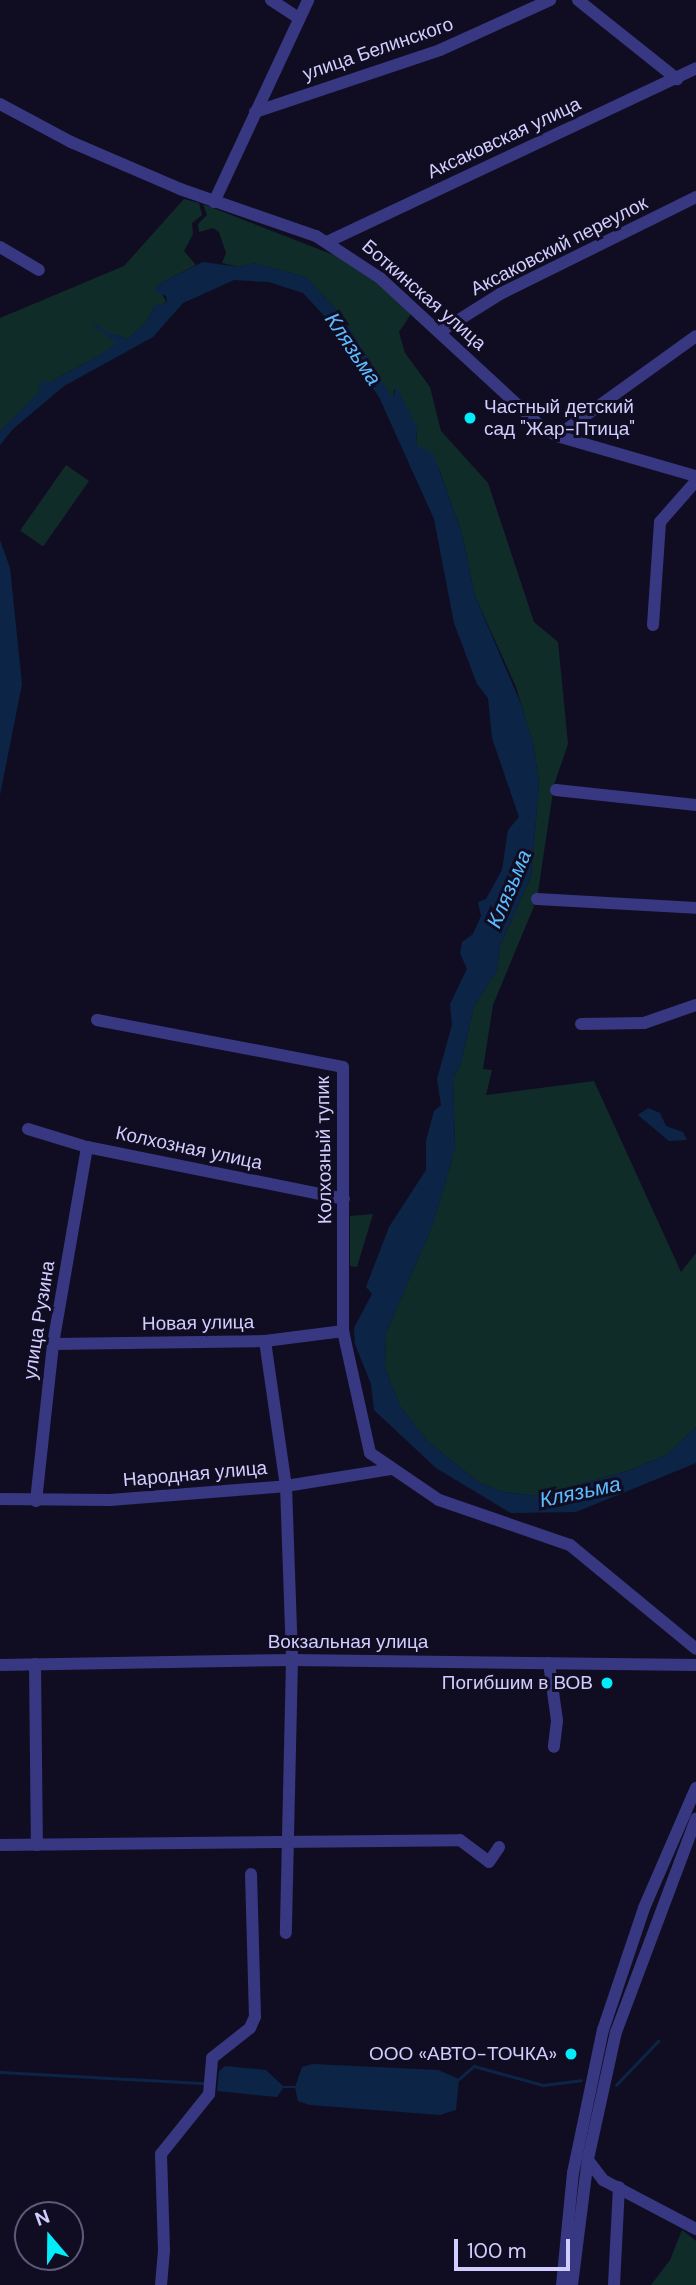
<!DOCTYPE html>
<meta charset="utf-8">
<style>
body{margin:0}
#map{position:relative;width:696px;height:2285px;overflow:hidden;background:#100d22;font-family:"DM Sans",sans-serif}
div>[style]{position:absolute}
.green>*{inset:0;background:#102c29;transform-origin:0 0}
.water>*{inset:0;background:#0c2547}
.stream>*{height:2.5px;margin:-1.25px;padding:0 1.25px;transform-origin:1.25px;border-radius:1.25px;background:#0c2547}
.minor>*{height:12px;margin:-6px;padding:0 6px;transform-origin:6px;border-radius:6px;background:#373881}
.dots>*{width:19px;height:19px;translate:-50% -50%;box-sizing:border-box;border:4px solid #100d22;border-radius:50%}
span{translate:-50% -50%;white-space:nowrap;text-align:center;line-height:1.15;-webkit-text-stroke:6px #100d22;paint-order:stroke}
.street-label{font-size:19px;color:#d1ceff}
.poi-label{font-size:19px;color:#d1ceff}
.left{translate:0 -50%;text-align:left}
.right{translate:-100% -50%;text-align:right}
.water-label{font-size:21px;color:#5cbcff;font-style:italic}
.north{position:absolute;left:14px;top:2201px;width:70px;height:70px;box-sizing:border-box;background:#100d22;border:2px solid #5d5a7a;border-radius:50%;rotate:340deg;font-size:19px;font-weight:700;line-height:28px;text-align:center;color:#d1ceff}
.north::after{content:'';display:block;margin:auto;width:24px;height:32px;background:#00edf9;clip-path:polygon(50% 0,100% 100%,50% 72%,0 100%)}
.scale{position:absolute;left:454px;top:2239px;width:116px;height:32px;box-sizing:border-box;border:4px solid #d1ceff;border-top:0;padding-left:9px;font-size:21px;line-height:24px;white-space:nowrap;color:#d1ceff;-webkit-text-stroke:5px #100d22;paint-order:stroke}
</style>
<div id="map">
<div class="green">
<i style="clip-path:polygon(184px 199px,199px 203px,202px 215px,192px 223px,193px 234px,184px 251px,196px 265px,157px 285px,167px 303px,155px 306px,145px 324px,127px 339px,116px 335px,117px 343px,100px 355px,50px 382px,0 431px,0 318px,124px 266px)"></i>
<i style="clip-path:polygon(203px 204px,339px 257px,398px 298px,411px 314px,399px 332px,405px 353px,430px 387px,441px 431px,488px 483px,534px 622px,558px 642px,568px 744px,554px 785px,537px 899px,493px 1005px,483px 1069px,492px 1070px,486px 1095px,594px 1081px,681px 1272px,696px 1253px,696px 1427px,667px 1455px,627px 1471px,538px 1496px,504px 1492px,480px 1483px,428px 1442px,400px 1406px,385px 1369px,386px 1333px,433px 1224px,455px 1149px,453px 1077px,460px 1066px,474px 1006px,497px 971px,500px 946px,531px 876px,539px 786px,534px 747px,516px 687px,475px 596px,462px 534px,439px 469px,416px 445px,417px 432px,398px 391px,394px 390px,393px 400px,390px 397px,342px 316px,306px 277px,254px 263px,239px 267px,222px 263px,226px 253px,219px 232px,213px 228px,199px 232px,198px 224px,207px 215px)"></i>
<i style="left:66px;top:465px;width:28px;height:80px;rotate:35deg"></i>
<i style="clip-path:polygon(373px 1214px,357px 1267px,350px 1266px,350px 1216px)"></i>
<i style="clip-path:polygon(682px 2230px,696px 2241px,696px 2285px,651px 2285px,670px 2260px)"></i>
</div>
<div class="water">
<i style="clip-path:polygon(203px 262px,239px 267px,254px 263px,306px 277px,342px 316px,393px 399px,396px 386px,417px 427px,416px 445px,433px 453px,462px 534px,475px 596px,521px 704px,534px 747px,539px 786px,531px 876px,500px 946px,497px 971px,474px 1006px,460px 1066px,453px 1077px,455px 1149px,433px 1224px,386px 1333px,385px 1369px,400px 1406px,428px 1442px,480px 1483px,504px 1492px,538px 1496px,627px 1471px,667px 1455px,696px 1427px,696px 1463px,576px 1512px,511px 1513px,436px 1468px,374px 1410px,371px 1384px,355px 1344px,354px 1328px,372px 1294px,366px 1287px,389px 1227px,426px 1170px,426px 1141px,434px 1111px,441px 1105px,437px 1079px,452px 1025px,450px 1004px,467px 969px,460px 953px,462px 942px,473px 934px,481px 916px,478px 902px,486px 899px,502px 870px,508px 830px,519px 817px,492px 738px,488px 698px,477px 684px,454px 623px,434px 519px,379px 397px,345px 347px,343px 336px,303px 293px,269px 282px,234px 280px,183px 303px,153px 337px,64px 386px,13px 429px,0 445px,0 431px,38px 393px,41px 381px,50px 382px,100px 355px,116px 343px,107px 335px,110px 333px,127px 339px,145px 324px,155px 306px,167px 303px,166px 296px,155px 291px,157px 285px)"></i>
<i style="clip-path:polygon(0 540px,10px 568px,22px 684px,0 795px)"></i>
<i style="clip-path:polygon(648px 1108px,660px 1113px,666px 1126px,683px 1132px,687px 1140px,669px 1141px,638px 1115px)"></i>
<i style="clip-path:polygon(312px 2064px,438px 2070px,459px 2079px,456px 2110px,440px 2115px,310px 2105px,298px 2101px,295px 2087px,302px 2067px)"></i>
<i style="clip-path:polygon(225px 2066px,266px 2070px,284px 2087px,277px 2097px,217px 2091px,219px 2071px)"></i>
</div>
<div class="stream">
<i style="left:95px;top:325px;width:18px;rotate:34deg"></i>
<i style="left:0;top:2072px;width:206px;rotate:3.1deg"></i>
<i style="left:459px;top:2079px;width:20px;rotate:-41deg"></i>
<i style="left:474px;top:2066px;width:72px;rotate:15.4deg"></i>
<i style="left:543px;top:2085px;width:38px;rotate:-7deg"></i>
<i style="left:616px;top:2085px;width:61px;rotate:-46.3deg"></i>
<i style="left:283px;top:2087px;width:12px"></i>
</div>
<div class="minor">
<i style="left:271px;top:0;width:33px;rotate:33deg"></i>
<i style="left:578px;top:0;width:127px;rotate:38.6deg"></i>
<i style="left:0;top:104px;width:81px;rotate:28.2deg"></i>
<i style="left:71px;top:142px;width:119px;rotate:23.3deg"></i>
<i style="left:180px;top:189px;width:144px;rotate:19.1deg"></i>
<i style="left:316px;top:236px;width:77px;rotate:33.3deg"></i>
<i style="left:380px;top:278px;width:215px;rotate:42.7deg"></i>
<i style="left:538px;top:424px;width:22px;rotate:32deg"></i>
<i style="left:557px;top:436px;width:145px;rotate:16.1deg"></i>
<i style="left:255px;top:112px;width:195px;rotate:-18.5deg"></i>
<i style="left:440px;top:50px;width:121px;rotate:-24.4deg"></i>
<i style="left:214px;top:202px;width:223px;rotate:-65deg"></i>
<i style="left:327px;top:242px;width:408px;rotate:-25.2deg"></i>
<i style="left:0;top:247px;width:45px;rotate:30.5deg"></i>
<i style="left:441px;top:331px;width:70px;rotate:-32.1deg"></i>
<i style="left:500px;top:294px;width:219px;rotate:-26.3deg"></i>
<i style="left:557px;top:436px;width:171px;rotate:-35.7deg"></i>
<i style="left:653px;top:625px;width:103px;rotate:-86.1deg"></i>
<i style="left:660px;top:522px;width:55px;rotate:-48.7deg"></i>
<i style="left:556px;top:790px;width:141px;rotate:6.1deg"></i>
<i style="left:537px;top:899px;width:159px;rotate:3.2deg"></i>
<i style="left:97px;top:1020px;width:250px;rotate:10.8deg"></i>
<i style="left:343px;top:1067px;width:264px;rotate:90deg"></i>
<i style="left:343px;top:1331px;width:125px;rotate:77.5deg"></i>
<i style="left:370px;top:1453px;width:83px;rotate:34.3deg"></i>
<i style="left:439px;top:1500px;width:139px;rotate:19deg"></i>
<i style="left:570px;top:1545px;width:163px;rotate:39.5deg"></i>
<i style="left:581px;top:1024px;width:63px;rotate:-0.9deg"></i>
<i style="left:644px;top:1023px;width:55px;rotate:-19.1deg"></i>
<i style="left:28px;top:1129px;width:62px;rotate:17deg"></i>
<i style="left:87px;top:1147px;width:262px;rotate:11.4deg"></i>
<i style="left:265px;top:1341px;width:147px;rotate:81.8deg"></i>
<i style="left:286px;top:1486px;width:174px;rotate:88deg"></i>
<i style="left:292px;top:1660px;width:273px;rotate:91.3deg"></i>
<i style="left:53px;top:1344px;width:212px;rotate:-0.8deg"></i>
<i style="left:265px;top:1341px;width:79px;rotate:-7.3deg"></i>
<i style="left:0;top:1499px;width:110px;rotate:0.5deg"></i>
<i style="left:110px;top:1500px;width:177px;rotate:-4.5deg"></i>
<i style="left:286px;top:1486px;width:106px;rotate:-9.2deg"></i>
<i style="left:36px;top:1501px;width:158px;rotate:-83.8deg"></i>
<i style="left:53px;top:1344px;width:200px;rotate:-80.2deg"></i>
<i style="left:549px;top:1663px;width:59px;rotate:82.1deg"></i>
<i style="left:557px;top:1721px;width:26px;rotate:97deg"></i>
<i style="left:35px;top:1664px;width:181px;rotate:89.4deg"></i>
<i style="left:0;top:1665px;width:292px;rotate:-1deg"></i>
<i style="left:292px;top:1660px;width:404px;rotate:0.7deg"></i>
<i style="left:0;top:1845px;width:460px;rotate:-0.6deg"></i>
<i style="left:460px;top:1840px;width:36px;rotate:37deg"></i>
<i style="left:489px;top:1862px;width:18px;rotate:-56deg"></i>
<i style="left:588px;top:2160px;width:25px;rotate:53deg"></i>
<i style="left:603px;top:2180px;width:105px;rotate:27.8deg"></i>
<i style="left:161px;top:2285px;width:35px;rotate:-85deg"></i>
<i style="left:164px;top:2250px;width:96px;rotate:-91.8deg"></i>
<i style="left:161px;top:2154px;width:77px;rotate:-51.3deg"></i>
<i style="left:209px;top:2094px;width:36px;rotate:-85deg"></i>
<i style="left:212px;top:2058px;width:48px;rotate:-38.3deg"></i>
<i style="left:250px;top:2028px;width:12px;rotate:-66deg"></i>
<i style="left:255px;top:2017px;width:143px;rotate:-91.6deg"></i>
<i style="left:562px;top:2285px;width:113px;rotate:-84.4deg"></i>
<i style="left:573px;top:2173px;width:146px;rotate:-78.2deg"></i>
<i style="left:603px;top:2030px;width:129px;rotate:-71.4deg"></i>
<i style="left:644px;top:1908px;width:131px;rotate:-66.6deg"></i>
<i style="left:572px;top:2285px;width:127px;rotate:-82.8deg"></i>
<i style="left:588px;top:2159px;width:130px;rotate:-77.6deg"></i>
<i style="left:616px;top:2032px;width:228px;rotate:-69.4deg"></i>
<i style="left:614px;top:2285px;width:98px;rotate:-87.1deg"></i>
</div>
<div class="dots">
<i style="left:470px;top:418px;background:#00edf9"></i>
<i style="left:607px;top:1683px;background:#00edf9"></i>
<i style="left:571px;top:2054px;background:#00edf9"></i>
</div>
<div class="street-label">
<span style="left:378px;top:49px;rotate:-19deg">улица Белинского</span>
<span style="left:504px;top:138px;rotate:-25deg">Аксаковская улица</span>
<span style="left:559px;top:246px;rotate:-27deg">Аксаковский переулок</span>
<span style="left:424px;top:295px;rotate:41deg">Боткинская улица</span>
<span style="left:189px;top:1148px;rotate:12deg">Колхозная улица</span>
<span style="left:324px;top:1150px;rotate:-91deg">Колхозный тупик</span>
<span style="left:39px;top:1320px;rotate:-81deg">улица Рузина</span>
<span style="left:198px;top:1323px;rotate:-1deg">Новая улица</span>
<span style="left:195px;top:1474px;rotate:-5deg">Народная улица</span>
<span style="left:348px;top:1642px">Вокзальная улица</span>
</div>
<div class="poi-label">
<span class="left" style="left:484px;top:418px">Частный детский<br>сад "Жар-Птица"</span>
<span class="right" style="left:593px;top:1683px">Погибшим в ВОВ</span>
<span class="right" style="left:557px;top:2054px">ООО «АВТО-ТОЧКА»</span>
</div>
<div class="water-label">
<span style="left:353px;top:349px;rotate:56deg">Клязьма</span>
<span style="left:509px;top:889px;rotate:-67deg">Клязьма</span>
<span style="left:580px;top:1492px;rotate:-12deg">Клязьма</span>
</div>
<div class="north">N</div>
<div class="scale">100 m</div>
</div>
